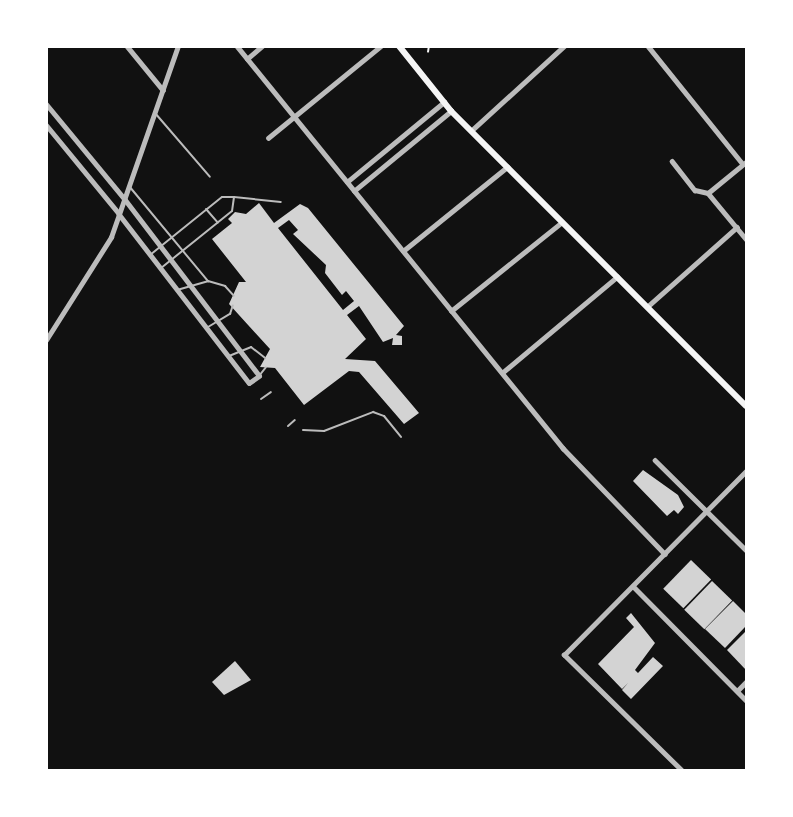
<!DOCTYPE html>
<style>
body{margin:0}
#map{position:relative;width:793px;height:817px;overflow:hidden;background:#111;font-family:Cabin,sans-serif}
div>[style]{position:absolute}
.building>*{inset:0;background:#d3d3d3;transform-origin:0 0}
.path>*{height:1.5px;margin:-0.75px;padding:0 0.75px;transform-origin:0.75px;border-radius:0.75px;background:#f5f5f5}
.service>*{height:2px;margin:-1px;padding:0 1px;transform-origin:1px;border-radius:1px;background:#bcbcbc}
.minor>*{height:4.5px;margin:-2.25px;padding:0 2.25px;transform-origin:2.25px;border-radius:2.25px;background:#bcbcbc}
.tertiary>*{height:5px;margin:-2.5px;padding:0 2.5px;transform-origin:2.5px;border-radius:2.5px;background:#bcbcbc}
.secondary>*{height:6px;margin:-3px;padding:0 3px;transform-origin:3px;border-radius:3px;background:#f5f5f5}
span{translate:-50% -50%;white-space:nowrap;text-align:center;line-height:1.15;-webkit-text-stroke:4.5px #fff;paint-order:stroke}
.frame{position:absolute;inset:0;border:48px solid #fff;pointer-events:none}
</style>
<div id="map">
<div class="building">
<i style="clip-path:polygon(evenodd,259px 203px,274px 223px,300px 204px,308px 208px,404px 326px,396px 335px,402px 336px,402px 345px,392px 345px,393px 338px,383px 342px,359px 306px,347px 315px,366px 339px,345px 359px,375px 361px,419px 413px,404px 424px,359px 372px,349px 371px,304px 405px,275px 368px,260px 367px,270px 349px,229px 304px,239px 282px,246px 282px,212px 239px,232px 223px,228px 219px,235px 212px,246px 214px,259px 203px,289px 220px,298px 230px,293px 234px,326px 265px,325px 273px,342px 295px,346px 291px,354px 301px,343px 310px,278px 228px,289px 220px)"></i>
<i style="clip-path:polygon(643px 470px,678px 495px,684px 507px,678px 514px,674px 510px,667px 516px,633px 481px)"></i>
<i style="left:691px;top:560px;width:28px;height:40px;rotate:44deg"></i>
<i style="left:712px;top:581px;width:28px;height:40px;rotate:44deg"></i>
<i style="clip-path:polygon(733px 601px,746px 614px,746px 626px,725px 648px,705px 629px)"></i>
<i style="clip-path:polygon(631px 613px,655px 643px,635px 670px,638px 673px,653px 657px,663px 666px,631px 699px,622px 690px,628px 683px,622px 689px,598px 664px,634px 627px,626px 618px)"></i>
<i style="clip-path:polygon(746px 631px,746px 670px,727px 650px)"></i>
<i style="clip-path:polygon(235px 661px,251px 680px,224px 695px,212px 682px)"></i>
</div>
<div class="path">
<i style="left:428px;top:52px;width:6px;rotate:-81deg"></i>
</div>
<div class="service">
<i style="left:155px;top:113px;width:84px;rotate:49.3deg"></i>
<i style="left:129px;top:186px;width:124px;rotate:50.3deg"></i>
<i style="left:208px;top:281px;width:18px;rotate:16deg"></i>
<i style="left:225px;top:286px;width:13px;rotate:48deg"></i>
<i style="left:234px;top:197px;width:47px;rotate:6.1deg"></i>
<i style="left:206px;top:209px;width:18px;rotate:49deg"></i>
<i style="left:150px;top:255px;width:92px;rotate:-38.9deg"></i>
<i style="left:222px;top:197px;width:12px"></i>
<i style="left:234px;top:197px;width:14px;rotate:98deg"></i>
<i style="left:232px;top:211px;width:91px;rotate:141.2deg"></i>
<i style="left:177px;top:290px;width:32px;rotate:-16deg"></i>
<i style="left:208px;top:327px;width:26px;rotate:-31deg"></i>
<i style="left:230px;top:314px;width:9px;rotate:-72deg"></i>
<i style="left:229px;top:356px;width:24px;rotate:-22deg"></i>
<i style="left:251px;top:347px;width:18px;rotate:38deg"></i>
<i style="left:259px;top:376px;width:11px;rotate:-52deg"></i>
<i style="left:261px;top:399px;width:12px;rotate:-35deg"></i>
<i style="left:288px;top:426px;width:9px;rotate:-41deg"></i>
<i style="left:303px;top:430px;width:21px;rotate:3deg"></i>
<i style="left:324px;top:431px;width:53px;rotate:-21.2deg"></i>
<i style="left:373px;top:412px;width:12px;rotate:20deg"></i>
<i style="left:384px;top:416px;width:27px;rotate:51deg"></i>
</div>
<div class="minor">
<i style="left:127px;top:46px;width:57px;rotate:50.7deg"></i>
<i style="left:237px;top:46px;width:518px;rotate:50.96deg"></i>
<i style="left:563px;top:448px;width:147px;rotate:46.1deg"></i>
<i style="left:648px;top:46px;width:151px;rotate:51.2deg"></i>
<i style="left:247px;top:59px;width:20px;rotate:-41deg"></i>
<i style="left:471px;top:131px;width:126px;rotate:-42.4deg"></i>
<i style="left:268px;top:138px;width:146px;rotate:-39.2deg"></i>
<i style="left:672px;top:161px;width:37px;rotate:52deg"></i>
<i style="left:695px;top:190px;width:13px;rotate:13deg"></i>
<i style="left:708px;top:193px;width:60px;rotate:50.4deg"></i>
<i style="left:347px;top:182px;width:126px;rotate:-39.5deg"></i>
<i style="left:354px;top:191px;width:126px;rotate:-39.5deg"></i>
<i style="left:708px;top:193px;width:49px;rotate:-39.2deg"></i>
<i style="left:119px;top:214px;width:213px;rotate:52.4deg"></i>
<i style="left:249px;top:383px;width:12px;rotate:-35deg"></i>
<i style="left:259px;top:376px;width:221px;rotate:-127.3deg"></i>
<i style="left:403px;top:251px;width:134px;rotate:-38.9deg"></i>
<i style="left:647px;top:307px;width:120px;rotate:-41.6deg"></i>
<i style="left:451px;top:311px;width:142px;rotate:-38.7deg"></i>
<i style="left:502px;top:373px;width:150px;rotate:-39.9deg"></i>
<i style="left:655px;top:460px;width:128px;rotate:44.7deg"></i>
<i style="left:633px;top:586px;width:161px;rotate:45.3deg"></i>
<i style="left:737px;top:691px;width:13px;rotate:-45deg"></i>
<i style="left:681px;top:770px;width:164px;rotate:-135.5deg"></i>
<i style="left:564px;top:655px;width:259px;rotate:-45.3deg"></i>
</div>
<div class="tertiary">
<i style="left:46px;top:104px;width:124px;rotate:50.5deg"></i>
<i style="left:46px;top:125px;width:115px;rotate:50.6deg"></i>
<i style="left:46px;top:340px;width:122px;rotate:-57.7deg"></i>
<i style="left:111px;top:237px;width:202px;rotate:-70.7deg"></i>
</div>
<div class="secondary">
<i style="left:399px;top:46px;width:83px;rotate:51.3deg"></i>
<i style="left:451px;top:111px;width:417px;rotate:45deg"></i>
</div>
<div class="frame"></div>
</div>
